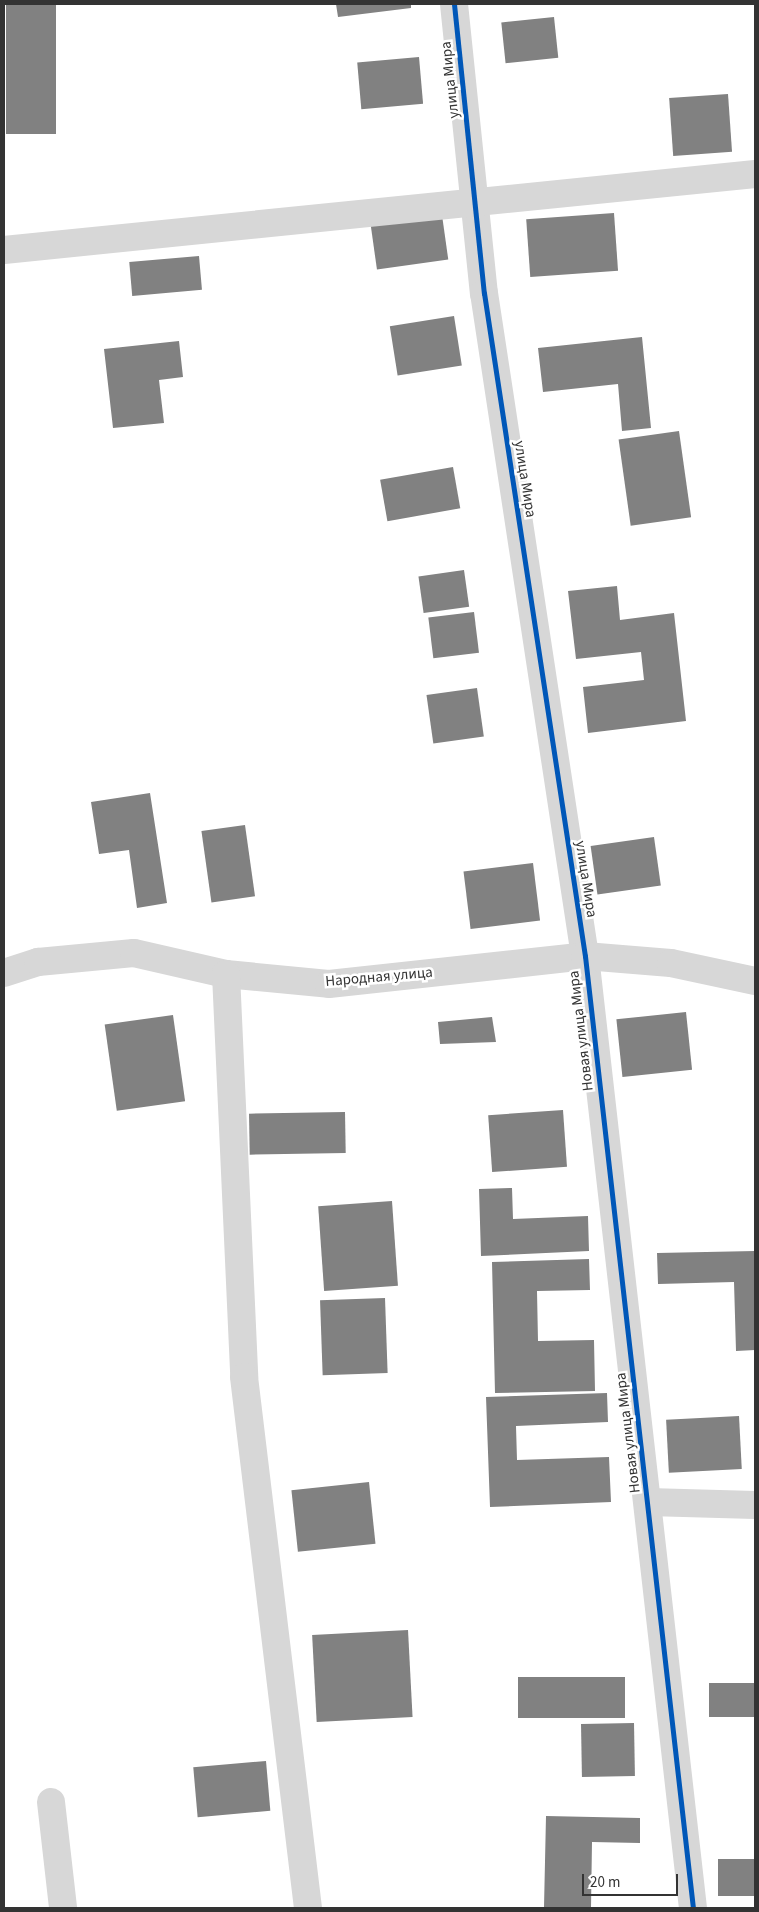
<!DOCTYPE html>
<meta charset="utf-8">
<style>
body{margin:0}
#map{position:relative;width:759px;height:1912px;overflow:hidden;background:#fff;font-family:"Source Sans 3",sans-serif}
div>[style]{position:absolute}
.building>*{inset:0;background:#818181;transform-origin:0 0}
.minor>*{height:28px;margin:-14px;padding:0 14px;transform-origin:14px;border-radius:14px;background:#d7d7d7}
.cycleway>*{height:5px;margin:-2.5px;padding:0 2.5px;transform-origin:2.5px;border-radius:2.5px;background:#0057b8}
span{translate:-50% -50%;white-space:nowrap;text-align:center;line-height:1.15;-webkit-text-stroke:5px #fff;paint-order:stroke}
.street-label{font-size:15px;color:#333}
.frame{position:absolute;inset:0;border:5px solid #333;pointer-events:none}
.scale{position:absolute;left:582px;top:1874px;width:96px;height:22px;box-sizing:border-box;border:2px solid #333;border-top:0;padding-left:6px;font-size:15px;line-height:18px;white-space:nowrap;color:#333;-webkit-text-stroke:4px #fff;paint-order:stroke}
</style>
<div id="map">
<div class="building">
<i style="left:6px;top:4px;width:50px;height:130px"></i>
<i style="clip-path:polygon(336px 4px,411px 4px,411px 8px,338px 17px)"></i>
<i style="left:554px;top:17px;width:41px;height:53px;rotate:84deg"></i>
<i style="left:419px;top:57px;width:47px;height:62px;rotate:85deg"></i>
<i style="left:728px;top:94px;width:58px;height:59px;rotate:86deg"></i>
<i style="left:614px;top:213px;width:58px;height:88px;rotate:86deg"></i>
<i style="left:442px;top:215px;width:45px;height:72px;rotate:82deg"></i>
<i style="left:199px;top:256px;width:34px;height:70px;rotate:85deg"></i>
<i style="left:454px;top:316px;width:50px;height:65px;rotate:81deg"></i>
<i style="clip-path:polygon(642px 337px,651px 428px,622px 431px,618px 384px,543px 392px,538px 348px)"></i>
<i style="clip-path:polygon(179px 341px,183px 377px,159px 380px,164px 423px,113px 428px,104px 349px)"></i>
<i style="left:679px;top:431px;width:87px;height:61px;rotate:82deg"></i>
<i style="left:453px;top:467px;width:42px;height:74px;rotate:80deg"></i>
<i style="left:464px;top:570px;width:37px;height:46px;rotate:82deg"></i>
<i style="clip-path:polygon(617px 586px,620px 620px,674px 613px,686px 721px,588px 733px,583px 687px,644px 680px,641px 652px,576px 659px,568px 591px)"></i>
<i style="left:474px;top:612px;width:41px;height:46px;rotate:83deg"></i>
<i style="left:477px;top:688px;width:49px;height:51px;rotate:82deg"></i>
<i style="clip-path:polygon(150px 793px,167px 903px,137px 908px,129px 850px,99px 854px,91px 802px)"></i>
<i style="left:245px;top:825px;width:72px;height:44px;rotate:82deg"></i>
<i style="left:654px;top:837px;width:49px;height:64px;rotate:82deg"></i>
<i style="left:533px;top:863px;width:58px;height:70px;rotate:83deg"></i>
<i style="left:686px;top:1012px;width:58px;height:70px;rotate:84deg"></i>
<i style="left:173px;top:1015px;width:87px;height:69px;rotate:82deg"></i>
<i style="clip-path:polygon(492px 1017px,496px 1042px,440px 1044px,438px 1022px)"></i>
<i style="left:563px;top:1110px;width:57px;height:75px;rotate:86deg"></i>
<i style="left:345px;top:1112px;width:41px;height:96px;rotate:89deg"></i>
<i style="clip-path:polygon(512px 1188px,513px 1219px,588px 1216px,589px 1251px,481px 1256px,479px 1189px)"></i>
<i style="left:392px;top:1201px;width:85px;height:74px;rotate:86deg"></i>
<i style="clip-path:polygon(755px 1251px,755px 1350px,736px 1351px,734px 1282px,658px 1284px,657px 1253px)"></i>
<i style="clip-path:polygon(589px 1259px,590px 1290px,537px 1291px,538px 1341px,594px 1340px,595px 1391px,495px 1393px,492px 1262px)"></i>
<i style="left:385px;top:1298px;width:75px;height:65px;rotate:88deg"></i>
<i style="clip-path:polygon(607px 1393px,608px 1422px,516px 1426px,517px 1460px,609px 1457px,611px 1502px,490px 1507px,486px 1397px)"></i>
<i style="left:739px;top:1416px;width:53px;height:73px;rotate:87deg"></i>
<i style="left:369px;top:1482px;width:62px;height:78px;rotate:84deg"></i>
<i style="left:408px;top:1630px;width:87px;height:96px;rotate:87deg"></i>
<i style="left:518px;top:1677px;width:107px;height:41px"></i>
<i style="left:755px;top:1683px;width:34px;height:46px;rotate:90deg"></i>
<i style="left:634px;top:1723px;width:53px;height:53px;rotate:89deg"></i>
<i style="left:266px;top:1761px;width:50px;height:73px;rotate:85deg"></i>
<i style="clip-path:polygon(546px 1816px,640px 1818px,640px 1843px,592px 1842px,591px 1908px,544px 1907px)"></i>
<i style="left:755px;top:1859px;width:37px;height:37px;rotate:90deg"></i>
</div>
<div class="minor">
<i style="left:454px;top:4px;width:291px;rotate:84.1deg"></i>
<i style="left:484px;top:293px;width:671px;rotate:81.34deg"></i>
<i style="left:585px;top:956px;width:958px;rotate:83.53deg"></i>
<i style="left:4px;top:250px;width:755px;rotate:-5.78deg"></i>
<i style="left:4px;top:973px;width:36px;rotate:-18deg"></i>
<i style="left:38px;top:962px;width:96px;rotate:-5.4deg"></i>
<i style="left:134px;top:953px;width:94px;rotate:12.9deg"></i>
<i style="left:226px;top:974px;width:103px;rotate:5.5deg"></i>
<i style="left:329px;top:984px;width:258px;rotate:-6.2deg"></i>
<i style="left:585px;top:956px;width:86px;rotate:4.7deg"></i>
<i style="left:671px;top:963px;width:86px;rotate:12.1deg"></i>
<i style="left:226px;top:974px;width:403px;rotate:87.4deg"></i>
<i style="left:244px;top:1377px;width:535px;rotate:83.13deg"></i>
<i style="left:648px;top:1502px;width:107px;rotate:1.6deg"></i>
<i style="left:51px;top:1802px;width:107px;rotate:83.5deg"></i>
</div>
<div class="cycleway">
<i style="left:454px;top:4px;width:291px;rotate:84.1deg"></i>
<i style="left:484px;top:293px;width:671px;rotate:81.34deg"></i>
<i style="left:585px;top:956px;width:958px;rotate:83.53deg"></i>
</div>
<div class="street-label">
<span style="left:450px;top:80px;rotate:-96deg">улица Мира</span>
<span style="left:525px;top:479px;rotate:81deg">улица Мира</span>
<span style="left:586px;top:879px;rotate:81deg">улица Мира</span>
<span style="left:379px;top:977px;rotate:-5deg">Народная улица</span>
<span style="left:581px;top:1031px;rotate:-97deg">Новая улица Мира</span>
<span style="left:628px;top:1433px;rotate:-97deg">Новая улица Мира</span>
</div>
<div class="frame"></div>
<div class="scale">20 m</div>
</div>
